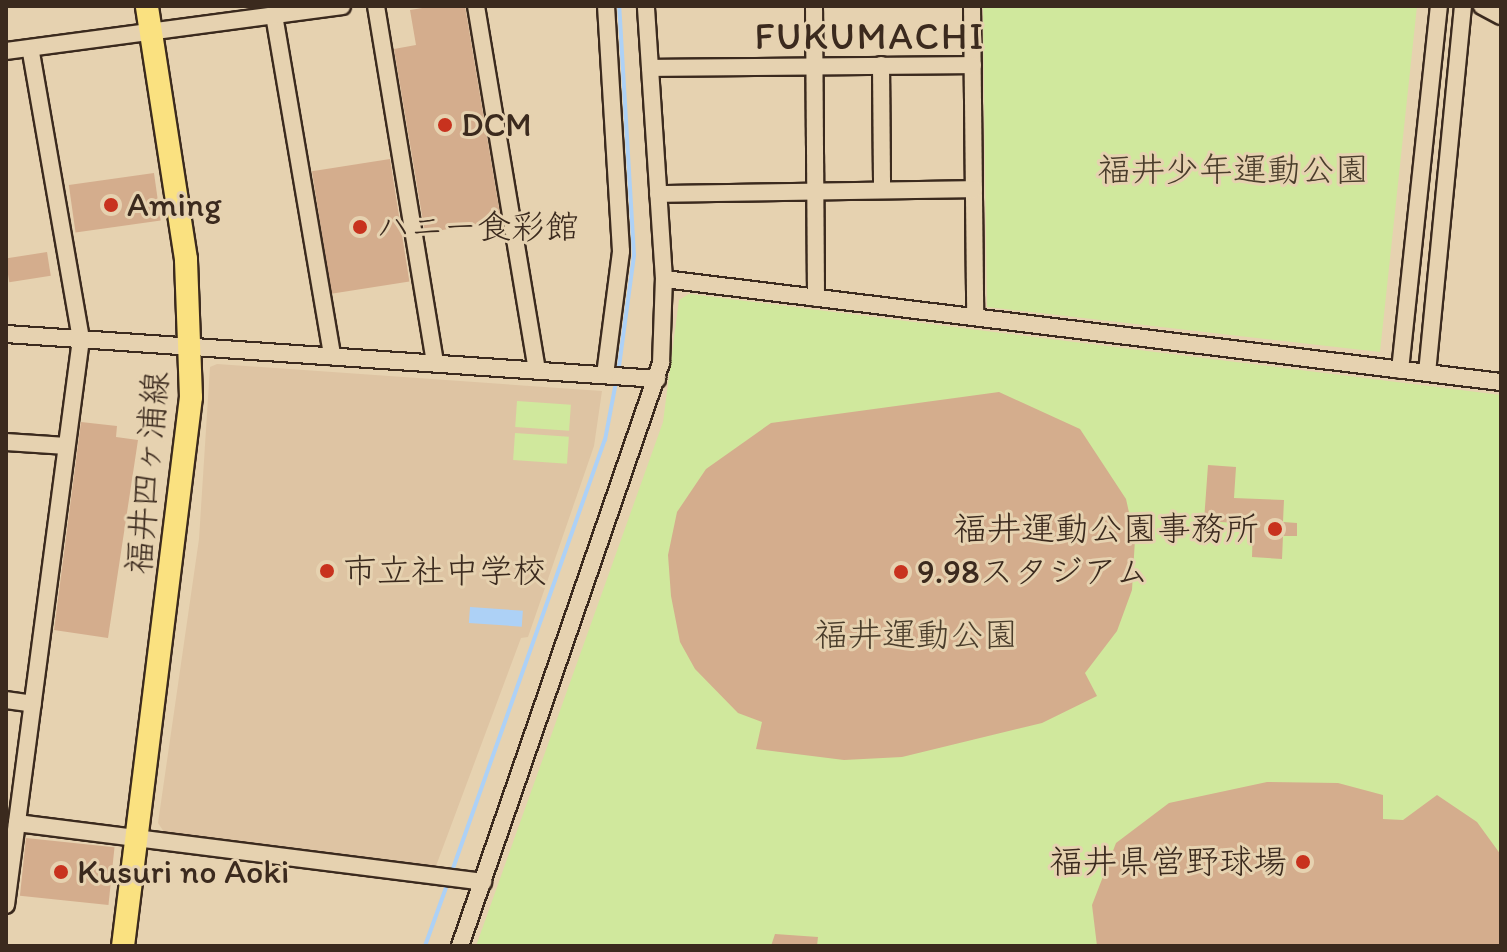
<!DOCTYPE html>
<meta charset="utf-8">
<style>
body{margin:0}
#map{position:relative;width:1507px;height:952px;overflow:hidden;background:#e6d2b0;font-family:Itim,"Klee One",sans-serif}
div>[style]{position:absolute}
.built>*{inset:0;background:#dec4a3}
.green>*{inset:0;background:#d0e89d;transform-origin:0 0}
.water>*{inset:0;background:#add1f6;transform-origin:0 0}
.stream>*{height:4px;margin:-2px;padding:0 2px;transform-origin:2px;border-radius:2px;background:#add1f6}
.building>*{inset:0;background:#d4ad8d;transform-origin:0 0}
.roads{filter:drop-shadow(2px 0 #3b2a1e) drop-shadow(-2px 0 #3b2a1e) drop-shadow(0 2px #3b2a1e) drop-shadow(0 -2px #3b2a1e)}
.minor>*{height:16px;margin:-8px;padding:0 8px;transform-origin:8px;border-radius:8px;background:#e6d2b0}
.major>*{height:22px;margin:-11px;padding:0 11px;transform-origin:11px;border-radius:11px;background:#fae180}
.dots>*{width:22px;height:22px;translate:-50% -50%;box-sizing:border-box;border:4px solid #e6d2b0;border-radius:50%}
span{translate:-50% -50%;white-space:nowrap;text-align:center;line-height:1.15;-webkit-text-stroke:6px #e6d2b0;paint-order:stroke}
.poi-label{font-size:34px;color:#3b2a1e}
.left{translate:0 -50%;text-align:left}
.right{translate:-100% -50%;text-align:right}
.park-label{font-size:34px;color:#4a3d2b}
.street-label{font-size:34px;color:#3b2a1e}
.quarter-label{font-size:38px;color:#3b2a1e;letter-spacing:2px}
.frame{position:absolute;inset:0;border:8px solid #3b2a1e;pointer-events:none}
</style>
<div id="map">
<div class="built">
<i style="clip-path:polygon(217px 364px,602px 391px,594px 446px,528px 637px,521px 638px,436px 866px,166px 835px,158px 823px,199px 539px,210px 367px)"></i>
</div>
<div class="green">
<i style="clip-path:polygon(983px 6px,1417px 6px,1380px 352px,987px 307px)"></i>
<i style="clip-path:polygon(689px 294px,1501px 395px,1501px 946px,476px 946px,663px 422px,679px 300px)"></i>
<i style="left:517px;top:401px;width:54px;height:26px;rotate:4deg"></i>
<i style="left:515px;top:433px;width:54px;height:27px;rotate:4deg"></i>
</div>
<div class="water">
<i style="left:470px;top:607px;width:53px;height:16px;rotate:4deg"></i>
</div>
<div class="stream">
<i style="left:618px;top:374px;width:120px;rotate:-82.3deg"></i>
<i style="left:634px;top:255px;width:249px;rotate:-93.4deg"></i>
<i style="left:451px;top:874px;width:461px;rotate:-70.5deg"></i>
<i style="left:605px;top:440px;width:59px;rotate:-79.3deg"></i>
<i style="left:425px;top:946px;width:68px;rotate:-70.2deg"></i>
</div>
<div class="building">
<i style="clip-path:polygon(435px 6px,465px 6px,501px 220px,425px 233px,394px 49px,416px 45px,410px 10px)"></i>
<i style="left:390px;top:159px;width:124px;height:79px;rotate:81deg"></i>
<i style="left:154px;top:173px;width:48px;height:86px;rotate:82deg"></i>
<i style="left:47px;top:252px;width:24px;height:42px;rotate:81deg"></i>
<i style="clip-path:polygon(999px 392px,1080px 429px,1126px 499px,1135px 539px,1132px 590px,1117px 631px,1085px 673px,1097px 696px,1042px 723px,902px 757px,844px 760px,756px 749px,762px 722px,738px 713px,695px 669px,680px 642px,671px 596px,668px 555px,677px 512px,706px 469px,771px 423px)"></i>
<i style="clip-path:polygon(81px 422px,117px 426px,116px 437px,138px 440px,108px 638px,54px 630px)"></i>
<i style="clip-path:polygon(1208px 465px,1236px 467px,1234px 498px,1284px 500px,1283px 522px,1297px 523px,1297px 536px,1283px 536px,1282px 559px,1252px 557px,1253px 524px,1204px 521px)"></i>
<i style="clip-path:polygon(1267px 782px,1338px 783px,1383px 795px,1383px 819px,1403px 820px,1437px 795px,1477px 822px,1501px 855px,1501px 946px,1097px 946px,1092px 905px,1116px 843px,1169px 803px)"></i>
<i style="left:26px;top:838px;width:89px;height:58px;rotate:6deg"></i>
<i style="clip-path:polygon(775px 934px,818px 937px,817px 946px,771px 946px)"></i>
</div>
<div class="roads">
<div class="minor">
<i style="left:376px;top:6px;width:362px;rotate:80.6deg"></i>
<i style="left:476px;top:6px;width:370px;rotate:80.5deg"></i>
<i style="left:814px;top:6px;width:292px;rotate:89.6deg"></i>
<i style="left:972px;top:6px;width:311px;rotate:89.4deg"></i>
<i style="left:1482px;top:6px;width:21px;rotate:28deg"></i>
<i style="left:274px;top:15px;width:346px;rotate:80.3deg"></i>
<i style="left:6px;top:51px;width:339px;rotate:-7.6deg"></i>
<i style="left:881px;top:65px;width:125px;rotate:89.5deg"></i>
<i style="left:650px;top:68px;width:323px;rotate:-0.5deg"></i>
<i style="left:658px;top:194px;width:316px;rotate:-0.9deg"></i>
<i style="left:664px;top:279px;width:843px;rotate:7.02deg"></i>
<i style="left:6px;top:334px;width:653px;rotate:3.95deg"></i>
<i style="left:1400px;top:370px;width:366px;rotate:-83.9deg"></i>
<i style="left:1427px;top:373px;width:369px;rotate:-84.4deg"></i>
<i style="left:605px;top:375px;width:125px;rotate:-82.6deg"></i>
<i style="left:621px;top:251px;width:245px;rotate:-93.5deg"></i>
<i style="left:6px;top:442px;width:60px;rotate:3.8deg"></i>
<i style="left:6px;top:700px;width:27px;rotate:8deg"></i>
<i style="left:17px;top:823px;width:470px;rotate:7.2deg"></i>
<i style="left:6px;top:905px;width:571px;rotate:-82.45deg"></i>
<i style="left:81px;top:339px;width:295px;rotate:-99.9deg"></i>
<i style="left:460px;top:946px;width:617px;rotate:-70.98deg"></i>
<i style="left:661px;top:363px;width:84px;rotate:-88deg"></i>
<i style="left:664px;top:279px;width:274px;rotate:-93.8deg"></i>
</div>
<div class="major">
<i style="left:123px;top:946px;width:553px;rotate:-82.94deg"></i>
<i style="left:191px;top:397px;width:138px;rotate:-92.1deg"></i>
<i style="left:186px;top:259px;width:256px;rotate:-98.8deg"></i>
</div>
</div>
<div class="dots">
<i style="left:445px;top:125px;background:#c8321e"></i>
<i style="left:111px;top:205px;background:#c8321e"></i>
<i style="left:360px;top:227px;background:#c8321e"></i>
<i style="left:1275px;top:529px;background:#c8321e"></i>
<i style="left:327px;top:571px;background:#c8321e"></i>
<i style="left:901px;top:572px;background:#c8321e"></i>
<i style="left:1303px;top:862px;background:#c8321e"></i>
<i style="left:61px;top:872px;background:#c8321e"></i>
</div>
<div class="poi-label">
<span class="left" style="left:461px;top:125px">DCM</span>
<span class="left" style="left:127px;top:205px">Aming</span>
<span class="left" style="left:376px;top:227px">ハニー食彩館</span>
<span class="right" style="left:1259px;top:529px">福井運動公園事務所</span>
<span class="left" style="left:343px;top:571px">市立社中学校</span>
<span class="left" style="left:917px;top:572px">9.98スタジアム</span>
<span class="right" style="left:1287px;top:862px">福井県営野球場</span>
<span class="left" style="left:77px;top:872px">Kusuri no Aoki</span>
</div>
<div class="park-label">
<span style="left:1233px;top:170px">福井少年運動公園</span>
<span style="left:916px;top:635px">福井運動公園</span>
</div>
<div class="street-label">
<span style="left:147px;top:473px;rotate:-85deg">福井四ヶ浦線</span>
</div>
<div class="quarter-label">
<span style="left:870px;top:37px">FUKUMACHI</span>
</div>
<div class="frame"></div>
</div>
